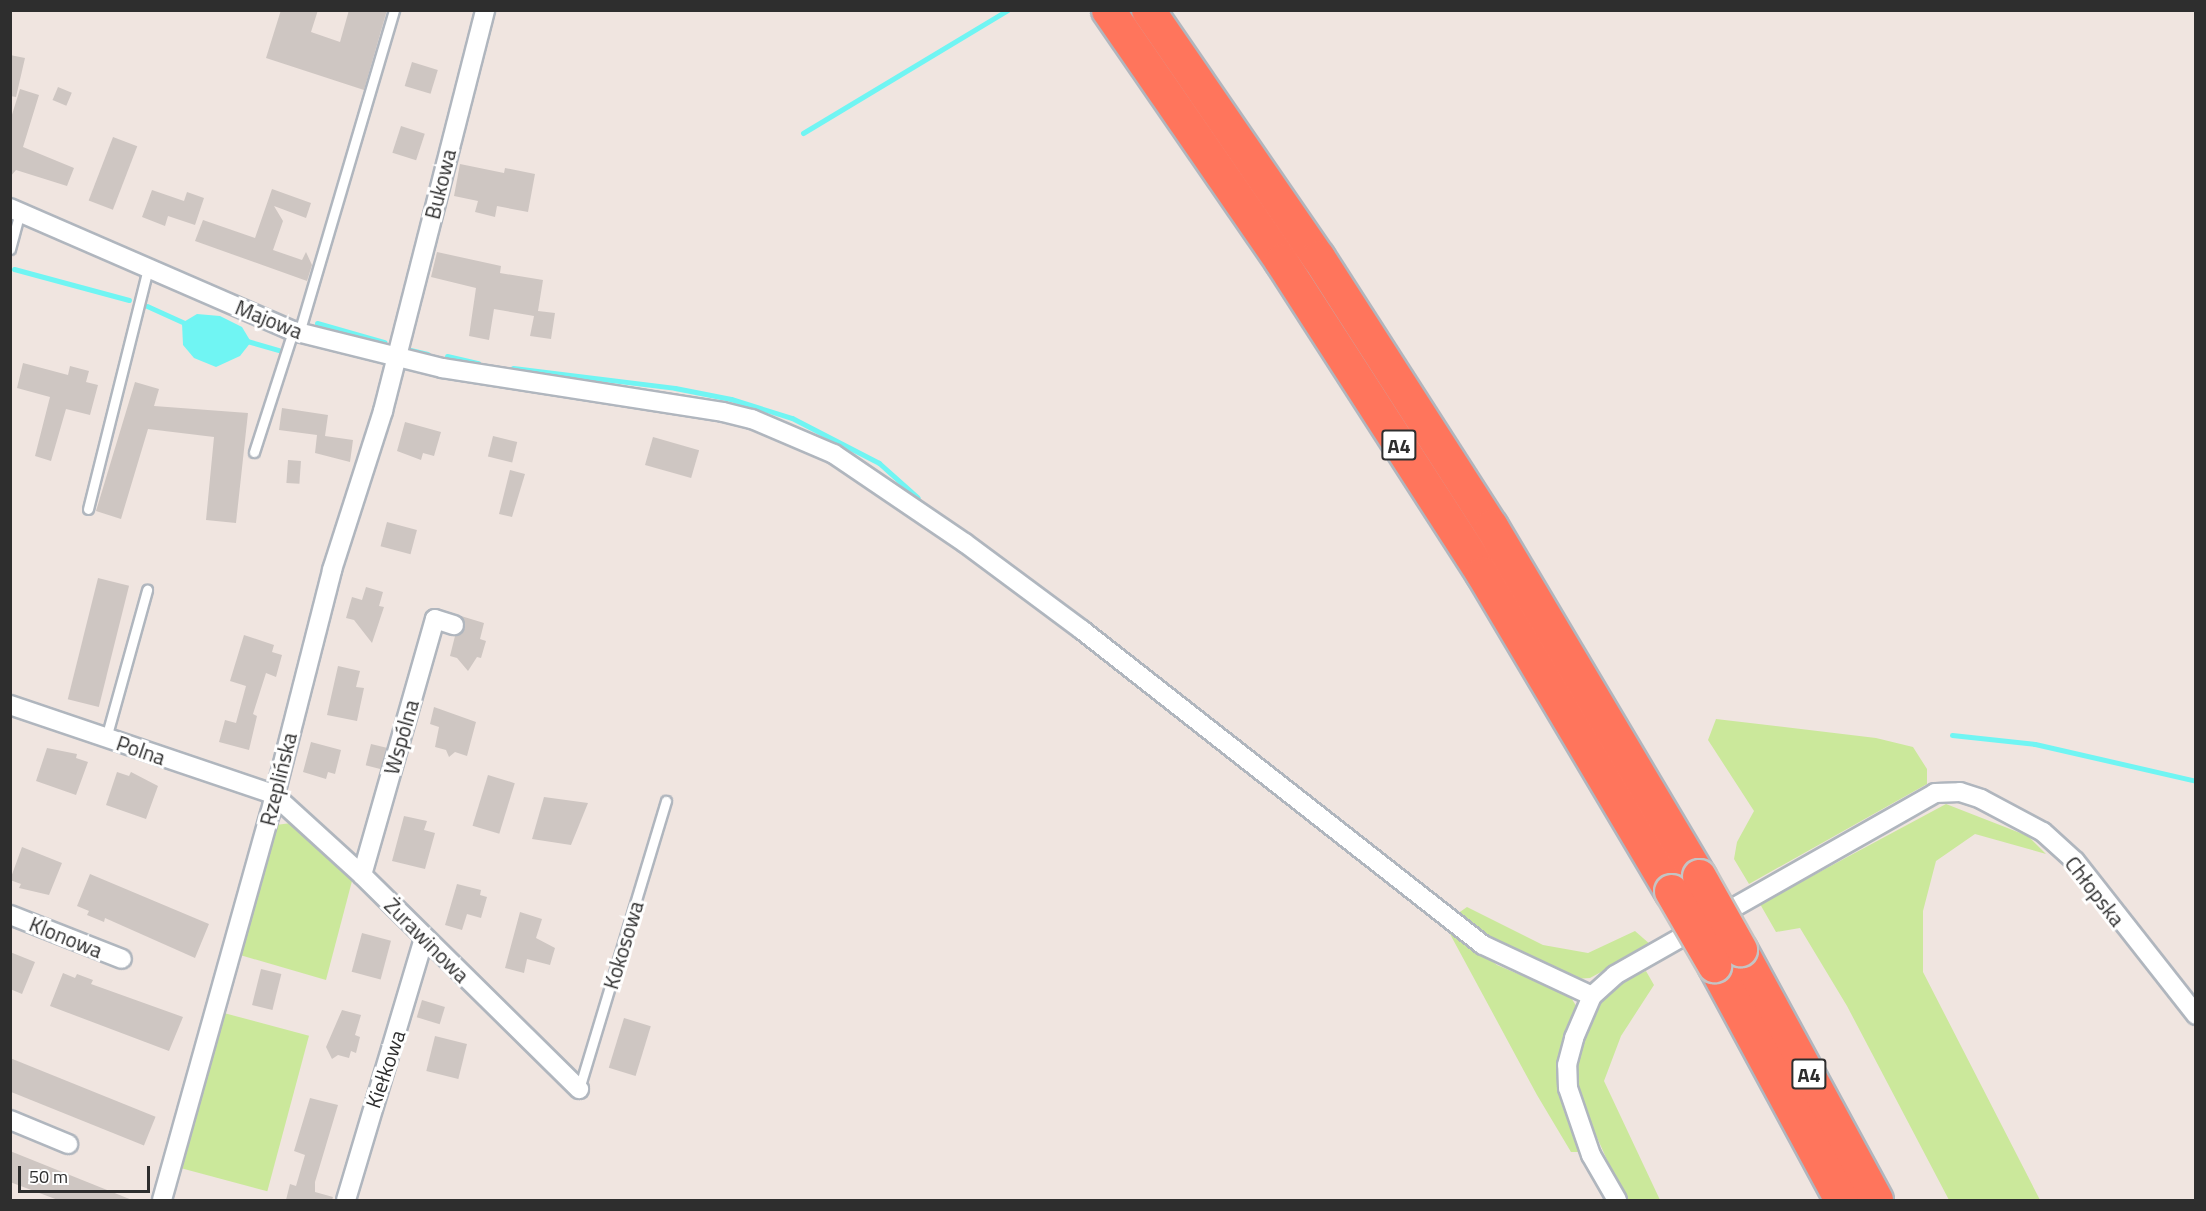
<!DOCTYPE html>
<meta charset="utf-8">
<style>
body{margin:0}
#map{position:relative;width:2206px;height:1211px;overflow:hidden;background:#f0e5e0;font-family:"Titillium Web",sans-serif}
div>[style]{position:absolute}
.green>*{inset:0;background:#cbe89b;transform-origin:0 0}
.water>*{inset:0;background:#70f5f3}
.stream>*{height:5px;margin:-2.5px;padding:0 2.5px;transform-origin:2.5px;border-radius:2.5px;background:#70f5f3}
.building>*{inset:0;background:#cec6c2;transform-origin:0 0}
.roads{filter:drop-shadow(2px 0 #b0b6be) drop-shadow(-2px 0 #b0b6be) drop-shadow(0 2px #b0b6be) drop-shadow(0 -2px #b0b6be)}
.service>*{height:9px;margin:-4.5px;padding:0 4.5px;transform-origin:4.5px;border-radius:4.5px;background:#fff}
.minor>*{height:18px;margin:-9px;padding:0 9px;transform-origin:9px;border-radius:9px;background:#fff}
.motorway>*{height:33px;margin:-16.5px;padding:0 16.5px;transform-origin:16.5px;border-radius:16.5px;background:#ff755c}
.bridges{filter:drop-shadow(2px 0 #c4c4c4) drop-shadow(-2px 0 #c4c4c4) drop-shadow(0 2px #c4c4c4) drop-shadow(0 -2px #c4c4c4)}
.motorway-bridge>*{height:33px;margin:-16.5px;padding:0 16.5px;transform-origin:16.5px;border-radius:16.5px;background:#ff755c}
span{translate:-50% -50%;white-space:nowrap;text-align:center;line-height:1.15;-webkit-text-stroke:6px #fff;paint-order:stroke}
.shield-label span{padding:2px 4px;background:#fff;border:2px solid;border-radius:4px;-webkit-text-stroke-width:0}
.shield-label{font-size:20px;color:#2e2e2e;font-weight:700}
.street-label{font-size:21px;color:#2e2e2e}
.frame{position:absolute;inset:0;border:12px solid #2e2e2e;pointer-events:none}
.scale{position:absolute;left:18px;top:1166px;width:132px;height:27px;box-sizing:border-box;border:3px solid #2e2e2e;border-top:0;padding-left:8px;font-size:18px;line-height:21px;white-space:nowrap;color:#2e2e2e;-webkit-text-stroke:4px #fff;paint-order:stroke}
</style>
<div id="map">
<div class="green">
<i style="clip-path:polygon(1716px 719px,1876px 738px,1913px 747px,1927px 769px,1927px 784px,1749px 884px,1734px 859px,1737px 842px,1754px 811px,1708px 740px)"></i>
<i style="clip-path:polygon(1946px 804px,2028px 836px,2046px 854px,1975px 834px,1936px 861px,1923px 911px,1923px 972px,2040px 1200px,1949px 1200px,1847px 1006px,1800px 928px,1776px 932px,1760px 904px)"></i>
<i style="clip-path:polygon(291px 823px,352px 881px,326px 980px,240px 955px,276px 825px)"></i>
<i style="clip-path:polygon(1467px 907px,1543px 945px,1588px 953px,1635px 931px,1651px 945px,1590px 978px,1575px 979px,1520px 956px,1457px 914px)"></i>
<i style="clip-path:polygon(1455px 932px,1497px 965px,1570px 996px,1580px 1012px,1557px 1067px,1563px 1101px,1583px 1152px,1571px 1152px,1537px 1095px,1450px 934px)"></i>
<i style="clip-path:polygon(1646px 971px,1654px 985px,1621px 1036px,1604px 1081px,1660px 1200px,1625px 1200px,1582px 1104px,1577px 1082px,1579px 1053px,1599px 1004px,1615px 985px)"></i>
<i style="left:224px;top:1013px;width:88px;height:161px;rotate:15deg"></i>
</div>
<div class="water">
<i style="clip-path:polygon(197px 314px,220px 316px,242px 327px,251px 342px,240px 356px,216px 367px,194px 358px,183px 345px,182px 323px)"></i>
</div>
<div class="stream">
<i style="left:803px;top:133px;width:239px;rotate:-31deg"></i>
<i style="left:14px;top:269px;width:119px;rotate:15.1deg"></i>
<i style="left:147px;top:306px;width:46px;rotate:24.3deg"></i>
<i style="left:317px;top:323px;width:70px;rotate:15.8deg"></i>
<i style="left:247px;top:341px;width:33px;rotate:16deg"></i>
<i style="left:406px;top:349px;width:22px;rotate:13deg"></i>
<i style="left:447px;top:356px;width:32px;rotate:13deg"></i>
<i style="left:513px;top:368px;width:163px;rotate:7deg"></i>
<i style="left:675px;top:388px;width:57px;rotate:11.1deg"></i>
<i style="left:731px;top:399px;width:64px;rotate:17.3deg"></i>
<i style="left:792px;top:418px;width:98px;rotate:27.3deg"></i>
<i style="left:879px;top:463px;width:52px;rotate:41.9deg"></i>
<i style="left:1952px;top:735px;width:83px;rotate:6.2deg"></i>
<i style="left:2035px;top:744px;width:165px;rotate:12.9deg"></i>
</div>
<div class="building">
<i style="clip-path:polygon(281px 10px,318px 10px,311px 32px,340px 42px,349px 10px,387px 10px,364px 90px,266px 58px)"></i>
<i style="clip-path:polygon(10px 55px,25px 58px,16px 97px,10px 96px)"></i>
<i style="left:412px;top:62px;width:27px;height:25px;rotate:17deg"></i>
<i style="left:58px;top:87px;width:15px;height:14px;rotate:23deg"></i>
<i style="clip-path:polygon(20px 89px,39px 95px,23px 147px,74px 168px,67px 186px,16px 170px,10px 177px,10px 121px)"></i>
<i style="left:401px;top:126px;width:25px;height:28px;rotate:18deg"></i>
<i style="left:113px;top:137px;width:26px;height:68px;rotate:21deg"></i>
<i style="clip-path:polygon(460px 164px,504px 173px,505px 168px,535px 174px,528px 212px,497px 206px,495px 217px,475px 212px,478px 201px,454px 196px)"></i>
<i style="clip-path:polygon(272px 189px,311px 203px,306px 218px,274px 206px,283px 221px,273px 250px,302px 260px,306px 252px,312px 265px,307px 281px,195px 241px,203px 220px,255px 238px)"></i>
<i style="clip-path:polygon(152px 190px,184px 201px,187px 192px,204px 198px,195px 225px,168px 216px,165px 226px,142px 217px)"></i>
<i style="clip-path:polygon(437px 252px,501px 266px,500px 273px,543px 280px,538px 311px,555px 313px,551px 339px,530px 336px,534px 316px,494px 309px,489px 340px,469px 336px,476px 288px,431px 277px)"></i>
<i style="clip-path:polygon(23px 363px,68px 375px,70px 366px,89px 371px,86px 382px,98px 385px,90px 415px,66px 409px,51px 461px,35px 456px,50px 397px,17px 388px)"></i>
<i style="clip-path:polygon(135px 382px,159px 389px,154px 406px,248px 413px,236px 523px,206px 520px,214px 437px,148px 429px,121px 519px,96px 511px)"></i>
<i style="clip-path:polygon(282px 408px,328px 415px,325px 436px,353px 440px,350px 462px,315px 453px,317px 435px,279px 430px)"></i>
<i style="clip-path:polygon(405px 422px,441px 432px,434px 456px,423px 453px,421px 460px,397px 451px)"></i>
<i style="left:493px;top:436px;width:25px;height:21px;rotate:14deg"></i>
<i style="left:653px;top:437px;width:48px;height:29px;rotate:16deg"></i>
<i style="left:288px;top:460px;width:13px;height:23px;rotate:4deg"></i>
<i style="clip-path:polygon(510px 470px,525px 474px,512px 517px,499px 514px)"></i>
<i style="left:387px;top:522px;width:31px;height:25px;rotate:15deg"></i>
<i style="left:98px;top:578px;width:32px;height:125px;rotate:14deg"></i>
<i style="clip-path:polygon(366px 587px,383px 592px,379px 606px,384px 607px,372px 643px,354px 620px,346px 618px,352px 597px,362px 600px)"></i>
<i style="clip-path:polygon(461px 616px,484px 623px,480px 639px,486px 641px,481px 658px,477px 657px,468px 671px,457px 658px,450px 656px,455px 636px,465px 628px)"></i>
<i style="clip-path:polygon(244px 635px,274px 645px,272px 652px,282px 655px,276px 677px,266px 673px,253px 714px,257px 716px,249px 750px,219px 742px,225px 720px,236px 723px,246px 686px,230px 681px)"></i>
<i style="clip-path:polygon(338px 666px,360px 671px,356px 687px,364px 688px,357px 721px,327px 715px)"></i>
<i style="clip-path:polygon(434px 707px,476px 722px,467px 756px,455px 752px,449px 757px,446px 750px,435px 747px,439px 727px,430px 724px)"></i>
<i style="clip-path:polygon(311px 742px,341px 750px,335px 774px,328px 772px,326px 779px,303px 772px)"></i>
<i style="left:371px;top:744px;width:16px;height:22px;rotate:14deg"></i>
<i style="clip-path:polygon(47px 748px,77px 754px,76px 758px,88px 762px,76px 795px,36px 781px)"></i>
<i style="clip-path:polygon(117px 772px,129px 776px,131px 772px,158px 786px,146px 819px,106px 805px)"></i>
<i style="left:488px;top:775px;width:28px;height:53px;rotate:17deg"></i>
<i style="clip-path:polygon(544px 797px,588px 803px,571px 845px,532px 839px)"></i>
<i style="clip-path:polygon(404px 816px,427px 821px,424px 830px,435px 833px,425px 869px,392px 861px)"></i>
<i style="clip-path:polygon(22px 847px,62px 863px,49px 895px,19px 888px,21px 884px,10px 880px)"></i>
<i style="clip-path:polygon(90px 874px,209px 924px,195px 958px,105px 918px,104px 922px,87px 915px,89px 911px,77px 906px)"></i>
<i style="clip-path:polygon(457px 884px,481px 890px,480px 895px,487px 897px,481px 918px,467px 914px,462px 930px,445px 925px)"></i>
<i style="clip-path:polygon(520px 912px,542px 919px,536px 938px,555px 948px,550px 965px,527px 959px,524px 973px,505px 968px)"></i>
<i style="left:362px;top:933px;width:30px;height:40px;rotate:15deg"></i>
<i style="clip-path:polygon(10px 952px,35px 962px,22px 994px,10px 989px)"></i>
<i style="left:261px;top:969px;width:21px;height:37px;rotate:14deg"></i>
<i style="clip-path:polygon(63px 973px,75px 978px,77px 974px,93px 980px,91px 984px,183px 1017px,169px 1051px,50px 1006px)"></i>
<i style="left:422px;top:1000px;width:24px;height:18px;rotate:17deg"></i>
<i style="clip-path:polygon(342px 1010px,361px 1015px,355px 1035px,360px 1037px,356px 1053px,351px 1051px,349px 1058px,338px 1055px,332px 1059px,326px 1047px)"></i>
<i style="left:624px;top:1018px;width:28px;height:52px;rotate:17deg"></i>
<i style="left:435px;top:1036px;width:33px;height:36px;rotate:14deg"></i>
<i style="left:10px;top:1058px;width:157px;height:31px;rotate:22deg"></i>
<i style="clip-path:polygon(310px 1098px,338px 1105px,315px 1182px,315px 1192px,333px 1197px,332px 1200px,286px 1200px,290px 1184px,296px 1186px,305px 1155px,294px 1151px)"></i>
<i style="clip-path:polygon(10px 1151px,132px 1200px,58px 1200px,10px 1182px)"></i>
</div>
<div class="roads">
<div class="service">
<i style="left:10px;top:249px;width:38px;rotate:-75deg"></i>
<i style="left:299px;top:333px;width:337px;rotate:-73.6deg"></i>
<i style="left:254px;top:452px;width:127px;rotate:-72.1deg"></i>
<i style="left:88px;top:509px;width:247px;rotate:-76deg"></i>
<i style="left:106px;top:738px;width:154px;rotate:-74.5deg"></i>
<i style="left:579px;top:1089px;width:301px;rotate:-73.2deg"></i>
</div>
<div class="minor">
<i style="left:10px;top:208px;width:309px;rotate:23.5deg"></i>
<i style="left:293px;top:331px;width:154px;rotate:13.9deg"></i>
<i style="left:442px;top:368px;width:284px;rotate:8.9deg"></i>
<i style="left:723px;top:412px;width:30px;rotate:14deg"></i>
<i style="left:752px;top:419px;width:89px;rotate:23.1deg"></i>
<i style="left:834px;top:454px;width:158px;rotate:34.2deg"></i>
<i style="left:965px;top:543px;width:146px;rotate:36.6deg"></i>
<i style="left:1082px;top:630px;width:510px;rotate:38.15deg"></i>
<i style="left:1483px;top:945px;width:120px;rotate:25.1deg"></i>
<i style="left:10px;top:705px;width:278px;rotate:18.7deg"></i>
<i style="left:273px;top:794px;width:120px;rotate:42.3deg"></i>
<i style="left:362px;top:875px;width:305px;rotate:44.6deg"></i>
<i style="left:362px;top:875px;width:266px;rotate:-74.1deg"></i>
<i style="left:435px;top:619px;width:20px;rotate:18deg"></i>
<i style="left:10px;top:915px;width:120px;rotate:21.4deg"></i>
<i style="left:10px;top:1120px;width:63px;rotate:22.5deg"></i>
<i style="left:162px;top:1200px;width:401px;rotate:-74.4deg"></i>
<i style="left:270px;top:814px;width:252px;rotate:-75.7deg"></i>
<i style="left:332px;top:570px;width:167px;rotate:-72.2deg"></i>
<i style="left:383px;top:411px;width:414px;rotate:-75.7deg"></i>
<i style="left:346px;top:1200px;width:273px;rotate:-73.4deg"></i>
<i style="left:1617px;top:1200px;width:52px;rotate:-120deg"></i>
<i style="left:1591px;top:1155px;width:71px;rotate:-108.9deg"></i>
<i style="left:1568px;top:1088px;width:23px;rotate:-92deg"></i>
<i style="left:1567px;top:1065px;width:28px;rotate:-75deg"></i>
<i style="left:1574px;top:1038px;width:46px;rotate:-66.8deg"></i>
<i style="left:1592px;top:996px;width:31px;rotate:-42deg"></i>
<i style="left:1615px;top:975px;width:368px;rotate:-29.6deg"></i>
<i style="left:1935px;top:793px;width:25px;rotate:-2deg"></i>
<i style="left:1960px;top:792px;width:22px;rotate:18deg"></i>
<i style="left:1981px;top:799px;width:70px;rotate:28deg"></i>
<i style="left:2043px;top:832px;width:43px;rotate:42.2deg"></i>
<i style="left:2075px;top:861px;width:196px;rotate:51.8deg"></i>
</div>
<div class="motorway">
<i style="left:1108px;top:10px;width:305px;rotate:55.4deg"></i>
<i style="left:1281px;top:261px;width:371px;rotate:57.2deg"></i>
<i style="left:1482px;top:573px;width:370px;rotate:59.3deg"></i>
<i style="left:1148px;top:10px;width:300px;rotate:55.5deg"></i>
<i style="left:1318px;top:257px;width:320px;rotate:57.3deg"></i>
<i style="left:1491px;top:526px;width:407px;rotate:59.3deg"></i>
<i style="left:1740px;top:949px;width:285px;rotate:61.5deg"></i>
<i style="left:1714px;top:965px;width:267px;rotate:61.6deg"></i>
</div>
</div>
<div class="bridges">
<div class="motorway-bridge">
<i style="left:1699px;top:876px;width:84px;rotate:60.7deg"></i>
<i style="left:1671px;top:891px;width:86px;rotate:59.8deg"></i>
</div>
</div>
<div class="shield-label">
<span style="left:1399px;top:445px">A4</span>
<span style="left:1809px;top:1074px">A4</span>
</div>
<div class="street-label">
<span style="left:440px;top:184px;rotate:-76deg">Bukowa</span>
<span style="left:269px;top:319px;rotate:22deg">Majowa</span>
<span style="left:401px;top:737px;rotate:-74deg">Wspólna</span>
<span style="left:141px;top:750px;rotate:19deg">Polna</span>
<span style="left:278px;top:779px;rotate:-76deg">Rzeplińska</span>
<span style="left:2095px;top:891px;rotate:52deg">Chłopska</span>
<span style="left:66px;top:937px;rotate:22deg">Klonowa</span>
<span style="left:427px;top:940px;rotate:45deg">Żurawinowa</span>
<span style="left:623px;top:945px;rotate:-73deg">Kokosowa</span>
<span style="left:385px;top:1069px;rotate:-71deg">Kiełkowa</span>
</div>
<div class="frame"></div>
<div class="scale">50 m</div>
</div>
